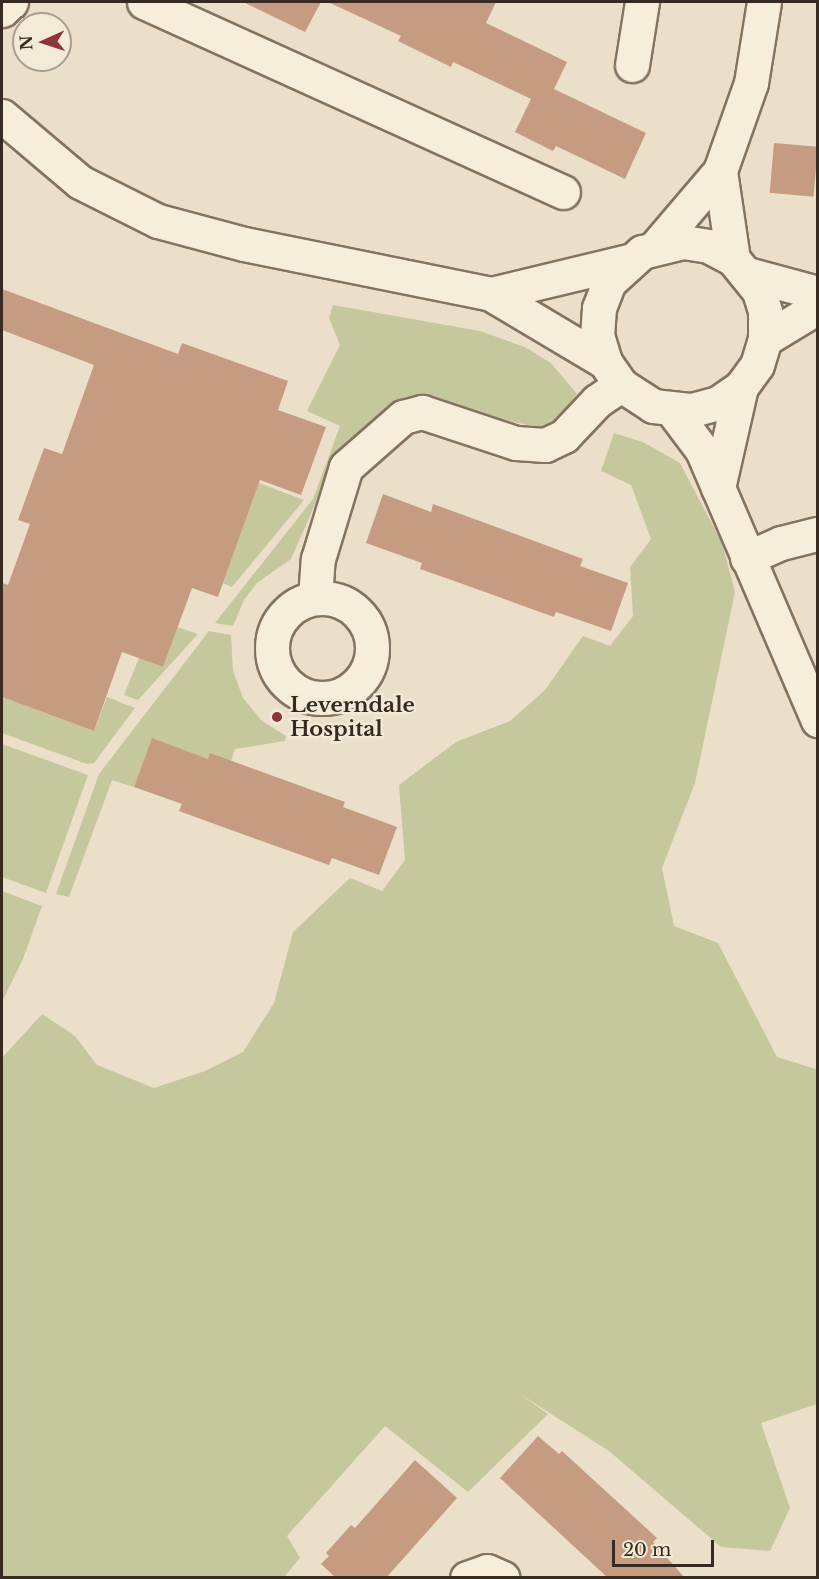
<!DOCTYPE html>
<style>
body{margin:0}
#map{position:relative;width:819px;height:1579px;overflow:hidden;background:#ebdfc9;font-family:"Libre Baskerville",serif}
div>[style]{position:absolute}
.green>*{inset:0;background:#c5c89d}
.building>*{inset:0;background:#c59c82;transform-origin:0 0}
.roads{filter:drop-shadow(2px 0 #85725f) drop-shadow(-2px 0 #85725f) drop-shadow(0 2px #85725f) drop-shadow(0 -2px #85725f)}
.minor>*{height:33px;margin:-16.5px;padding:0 16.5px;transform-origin:16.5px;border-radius:16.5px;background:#f6eddb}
.minor>.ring{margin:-16.5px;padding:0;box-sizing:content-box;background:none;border:33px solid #f6eddb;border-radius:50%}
.dots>*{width:16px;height:16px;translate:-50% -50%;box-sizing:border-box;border:3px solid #f3ead8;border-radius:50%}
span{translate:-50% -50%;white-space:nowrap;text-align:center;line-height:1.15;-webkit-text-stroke:4.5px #f3ead8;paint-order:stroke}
.poi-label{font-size:21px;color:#372b21;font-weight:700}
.left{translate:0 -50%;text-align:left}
.frame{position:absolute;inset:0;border:3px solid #372b21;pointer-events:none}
.north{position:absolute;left:12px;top:12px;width:60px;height:60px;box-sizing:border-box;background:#f3ead8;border:2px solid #a89e8f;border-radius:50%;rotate:267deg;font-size:16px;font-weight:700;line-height:24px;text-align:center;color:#372b21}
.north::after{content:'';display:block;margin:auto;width:21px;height:27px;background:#8f3438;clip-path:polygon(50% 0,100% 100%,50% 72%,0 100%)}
.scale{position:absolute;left:612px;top:1540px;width:102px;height:27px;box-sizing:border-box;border:3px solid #372b21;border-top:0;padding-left:8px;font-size:18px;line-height:21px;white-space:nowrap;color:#372b21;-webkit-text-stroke:4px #f3ead8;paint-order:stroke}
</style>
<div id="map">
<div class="green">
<i style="clip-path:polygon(333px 305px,480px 331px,525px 347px,551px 363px,577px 394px,554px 423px,542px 428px,491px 417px,435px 397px,409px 397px,387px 408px,339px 450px,291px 559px,257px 583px,244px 600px,233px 626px,215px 623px,313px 499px,340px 426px,307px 411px,340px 345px,329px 318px)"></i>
<i style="clip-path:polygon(614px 433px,643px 442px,680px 463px,722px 543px,735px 592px,695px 783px,662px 868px,674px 926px,718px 943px,777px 1057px,816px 1069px,817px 1404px,761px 1423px,790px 1508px,770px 1551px,721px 1547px,609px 1451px,520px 1394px,548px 1414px,468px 1492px,385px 1426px,287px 1536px,300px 1558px,284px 1577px,2px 1577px,2px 1058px,42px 1014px,75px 1036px,97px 1065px,154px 1088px,205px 1071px,243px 1052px,274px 1003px,293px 932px,350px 878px,382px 891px,405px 860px,399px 785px,456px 742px,510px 721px,545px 690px,583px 636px,610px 646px,633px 616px,630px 567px,651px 539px,631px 485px,601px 471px)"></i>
<i style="clip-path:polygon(259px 483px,304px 500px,232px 587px,223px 583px)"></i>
<i style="clip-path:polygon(177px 627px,198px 634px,138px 700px,124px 695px,139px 658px,163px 667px)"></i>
<i style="clip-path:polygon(209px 631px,231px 635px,233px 671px,243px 698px,262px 721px,286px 736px,285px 741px,235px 749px,231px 761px,208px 759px,152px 739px,134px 787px,112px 780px,69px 897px,56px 894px,99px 774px)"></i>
<i style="clip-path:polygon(2px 697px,94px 731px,107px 697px,135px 708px,94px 763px,87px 764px,2px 733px)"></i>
<i style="clip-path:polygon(2px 744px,88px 775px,46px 893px,2px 877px)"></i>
<i style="clip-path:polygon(2px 891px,42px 906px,23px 959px,2px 1002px)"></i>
</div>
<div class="building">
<i style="clip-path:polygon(243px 2px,321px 2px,305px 32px)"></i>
<i style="clip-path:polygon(328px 2px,496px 2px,486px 23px,567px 62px,554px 89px,646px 133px,625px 179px,556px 146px,553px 151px,515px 132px,531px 99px,453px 62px,451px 67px,398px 41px,401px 36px)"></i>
<i style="left:774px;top:143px;width:44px;height:50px;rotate:5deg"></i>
<i style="clip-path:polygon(2px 289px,178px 354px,182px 343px,288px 381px,278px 410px,326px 427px,301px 495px,260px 480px,218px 597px,192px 588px,163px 667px,122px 652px,94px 731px,2px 697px,2px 583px,8px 585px,30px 524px,18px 520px,44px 448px,62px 454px,94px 365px,2px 330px)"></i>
<i style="clip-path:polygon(383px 494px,431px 512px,433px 504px,510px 532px,583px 559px,580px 566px,628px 583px,611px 631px,556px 612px,554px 617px,457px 582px,420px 569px,422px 563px,366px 543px)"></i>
<i style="clip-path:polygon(152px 738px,208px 759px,210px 753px,345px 802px,343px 807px,397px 827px,379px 875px,332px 858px,329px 865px,220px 826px,179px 811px,182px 804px,134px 787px)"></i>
<i style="clip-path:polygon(538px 1436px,559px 1454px,562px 1451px,657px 1538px,653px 1542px,685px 1578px,608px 1578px,500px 1478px)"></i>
<i style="clip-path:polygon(415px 1460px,457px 1498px,386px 1578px,336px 1578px,321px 1564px,329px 1556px,326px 1553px,351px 1525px,355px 1528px)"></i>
</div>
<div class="roads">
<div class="minor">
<i style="left:144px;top:2px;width:460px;rotate:24.4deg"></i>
<i style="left:2px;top:10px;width:12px;rotate:-42deg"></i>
<i style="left:632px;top:65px;width:64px;rotate:-81deg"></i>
<i style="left:2px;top:116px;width:102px;rotate:40.2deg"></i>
<i style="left:80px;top:182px;width:87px;rotate:26.6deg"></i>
<i style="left:158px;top:221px;width:89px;rotate:15deg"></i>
<i style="left:244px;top:244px;width:252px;rotate:11.4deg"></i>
<i style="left:491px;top:294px;width:133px;rotate:30.8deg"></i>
<i style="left:605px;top:362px;width:28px;rotate:55deg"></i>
<i style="left:621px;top:385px;width:38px;rotate:33deg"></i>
<i style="left:653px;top:406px;width:39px;rotate:6deg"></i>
<i style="left:692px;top:410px;width:27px;rotate:-15deg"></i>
<i style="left:718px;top:403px;width:28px;rotate:-35deg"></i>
<i style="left:741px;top:387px;width:27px;rotate:-54deg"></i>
<i style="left:757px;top:365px;width:27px;rotate:-73deg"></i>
<i style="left:765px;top:339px;width:28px;rotate:-90deg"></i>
<i style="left:765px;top:311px;width:21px;rotate:-107deg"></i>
<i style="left:759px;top:291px;width:41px;rotate:-129.1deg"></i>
<i style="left:733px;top:259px;width:27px;rotate:-152deg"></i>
<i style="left:709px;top:246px;width:26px;rotate:-171deg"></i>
<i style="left:683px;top:242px;width:42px;rotate:166.3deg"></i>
<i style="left:642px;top:252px;width:45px;rotate:137.7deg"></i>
<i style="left:609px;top:282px;width:28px;rotate:111deg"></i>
<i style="left:599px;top:308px;width:27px;rotate:94deg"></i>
<i style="left:597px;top:335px;width:28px;rotate:73deg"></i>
<i style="left:720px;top:171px;width:89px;rotate:81.6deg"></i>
<i style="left:657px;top:245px;width:97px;rotate:-49.6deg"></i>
<i style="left:720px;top:171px;width:93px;rotate:-70.6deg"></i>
<i style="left:751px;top:83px;width:82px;rotate:-80.9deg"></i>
<i style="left:747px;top:274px;width:73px;rotate:15deg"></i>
<i style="left:491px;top:294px;width:141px;rotate:-13.5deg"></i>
<i style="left:765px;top:339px;width:62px;rotate:-31.1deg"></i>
<i style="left:672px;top:410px;width:50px;rotate:53.1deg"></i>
<i style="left:702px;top:450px;width:294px;rotate:66.8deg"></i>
<i style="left:718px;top:488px;width:104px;rotate:-77.2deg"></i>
<i style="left:747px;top:558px;width:37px;rotate:-24deg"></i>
<i style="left:781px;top:543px;width:38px;rotate:-14deg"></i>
<i style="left:315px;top:598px;width:39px;rotate:-86deg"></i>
<i style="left:318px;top:559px;width:96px;rotate:-73.1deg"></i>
<i style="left:346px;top:467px;width:76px;rotate:-41.3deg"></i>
<i style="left:403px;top:417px;width:20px;rotate:-15deg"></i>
<i style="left:422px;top:412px;width:99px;rotate:18.3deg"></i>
<i style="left:516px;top:443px;width:29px;rotate:4deg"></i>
<i style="left:545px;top:445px;width:21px;rotate:-25deg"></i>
<i style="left:564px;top:436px;width:48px;rotate:-46.7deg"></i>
<i style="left:597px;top:401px;width:29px;rotate:-34deg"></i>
<i class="ring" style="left:272px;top:598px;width:67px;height:67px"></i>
<i style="left:467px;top:1578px;width:21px;rotate:-19deg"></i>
<i style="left:487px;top:1571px;width:17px;rotate:24deg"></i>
</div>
</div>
<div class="dots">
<i style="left:277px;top:717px;background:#8f3438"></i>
</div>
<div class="poi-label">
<span class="left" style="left:290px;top:717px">Leverndale<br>Hospital</span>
</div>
<div class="frame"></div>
<div class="north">N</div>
<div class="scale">20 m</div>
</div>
